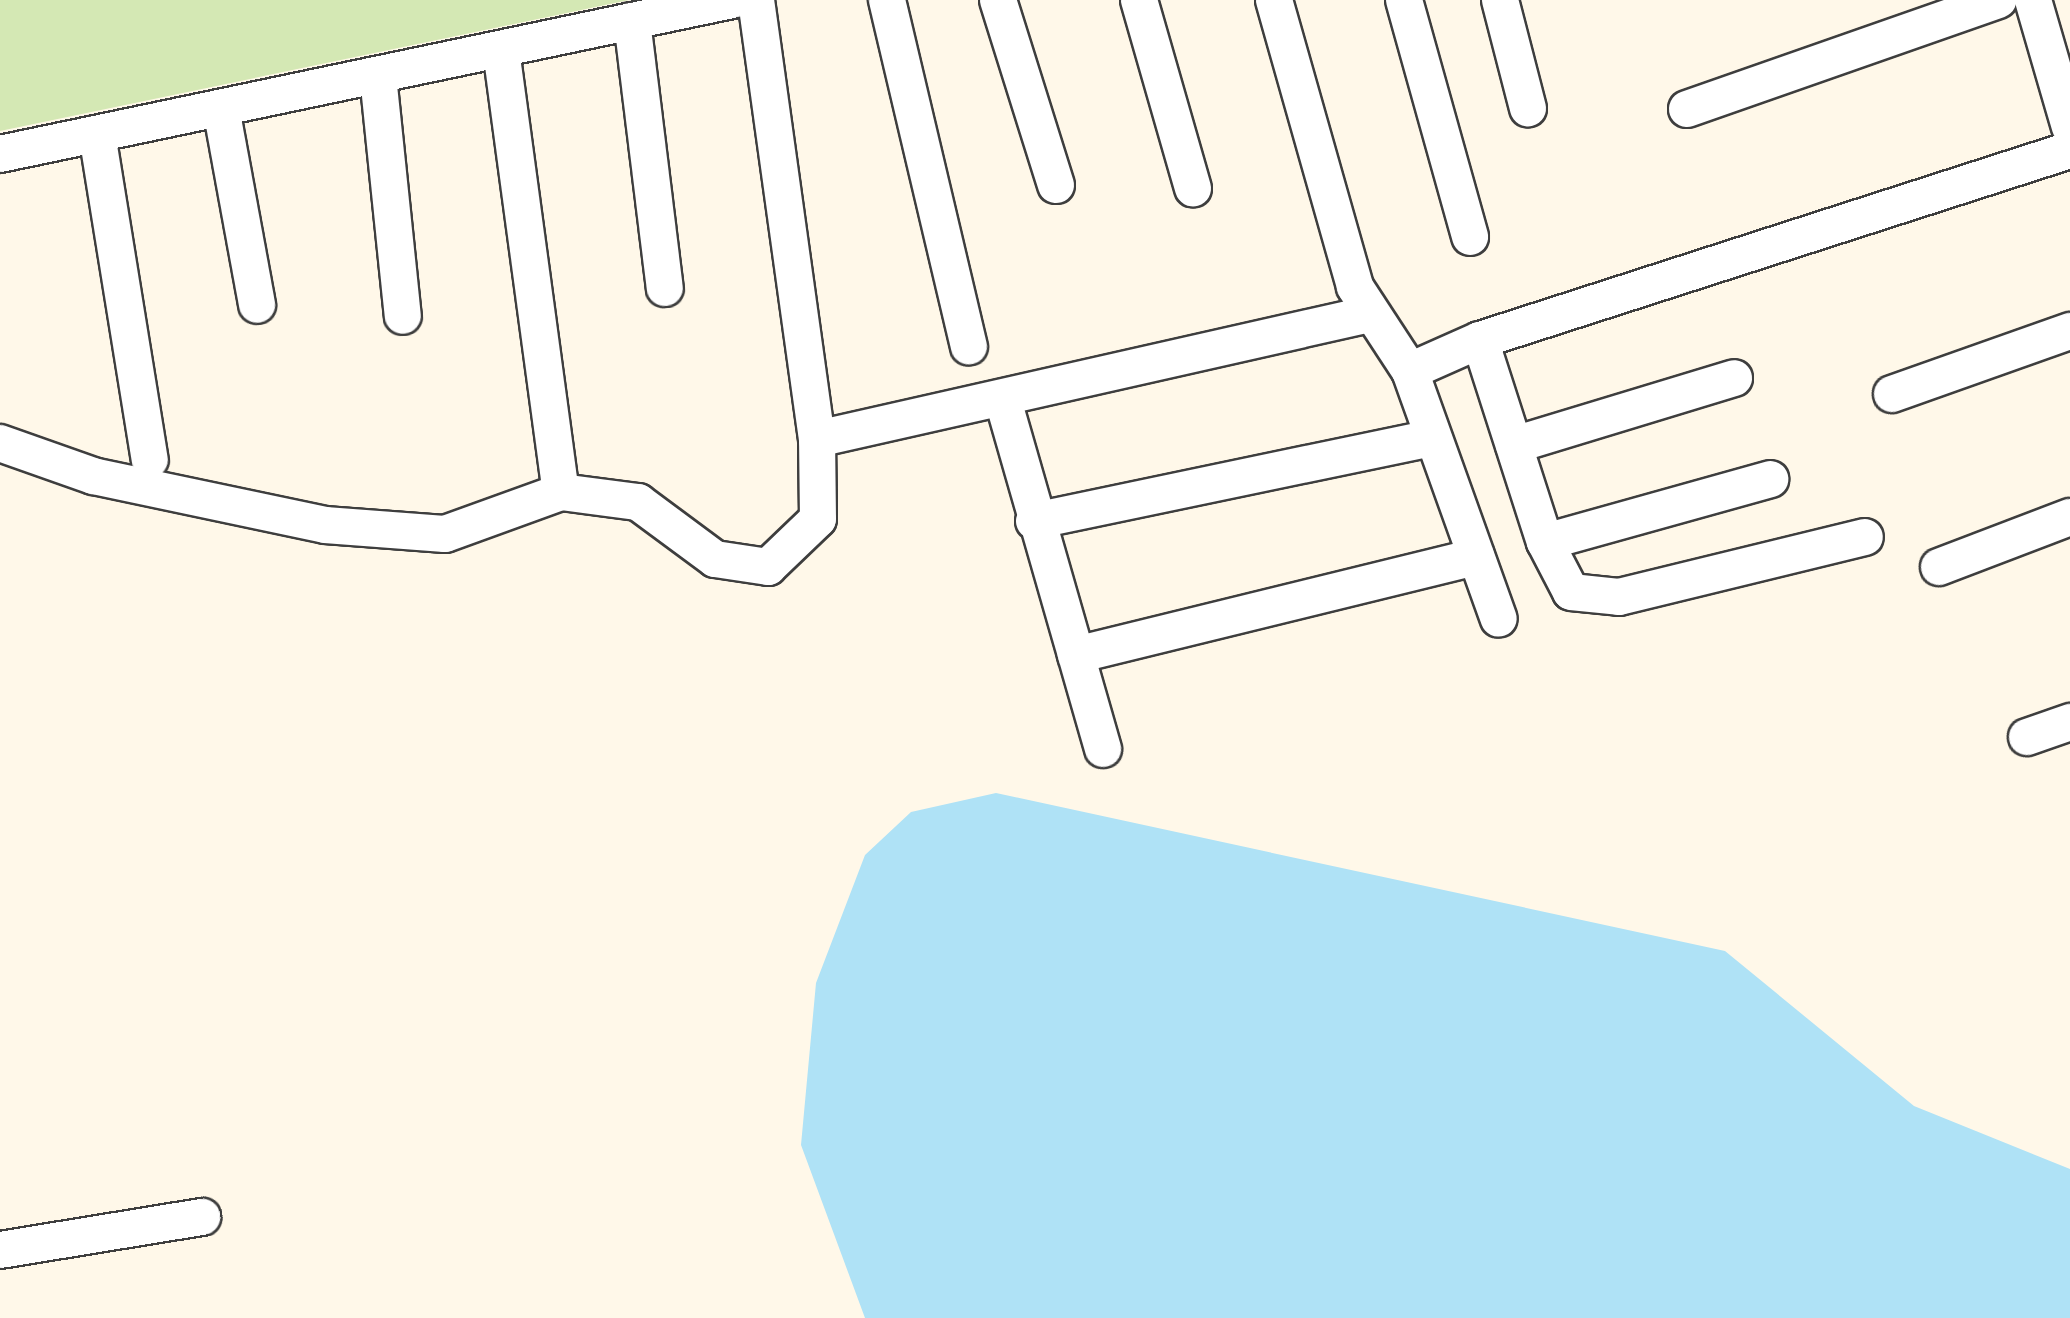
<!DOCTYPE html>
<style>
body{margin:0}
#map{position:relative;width:2070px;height:1318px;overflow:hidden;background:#fff8e9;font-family:Merriweather,serif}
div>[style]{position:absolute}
.green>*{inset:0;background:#d4e8b4}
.water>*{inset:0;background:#afe2f6}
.roads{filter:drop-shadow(2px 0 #3e3e3e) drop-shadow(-2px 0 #3e3e3e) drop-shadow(0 2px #3e3e3e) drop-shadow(0 -2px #3e3e3e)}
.street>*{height:36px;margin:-18px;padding:0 18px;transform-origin:18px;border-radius:18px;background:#fff}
span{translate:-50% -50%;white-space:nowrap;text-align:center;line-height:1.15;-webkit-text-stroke:8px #fff;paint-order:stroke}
</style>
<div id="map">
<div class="green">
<i style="clip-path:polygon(0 0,629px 0,0 131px)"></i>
</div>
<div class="water">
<i style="clip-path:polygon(996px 793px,1725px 951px,1914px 1106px,2070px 1169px,2070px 1318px,865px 1318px,801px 1145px,816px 983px,865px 855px,911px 812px)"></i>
</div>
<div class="roads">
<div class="street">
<i style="left:756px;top:0;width:443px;rotate:82.1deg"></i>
<i style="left:887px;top:0;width:356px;rotate:76.7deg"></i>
<i style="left:998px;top:0;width:194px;rotate:72.6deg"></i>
<i style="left:1139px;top:0;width:196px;rotate:74deg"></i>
<i style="left:1274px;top:0;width:298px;rotate:74.2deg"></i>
<i style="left:1355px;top:287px;width:100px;rotate:56.8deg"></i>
<i style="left:1410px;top:371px;width:263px;rotate:70.3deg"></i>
<i style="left:1404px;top:0;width:246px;rotate:74.4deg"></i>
<i style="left:1500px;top:0;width:112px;rotate:75.5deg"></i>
<i style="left:2033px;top:0;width:132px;rotate:73.8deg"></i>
<i style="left:632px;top:21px;width:269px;rotate:83deg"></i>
<i style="left:501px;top:50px;width:446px;rotate:82.3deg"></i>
<i style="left:378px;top:76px;width:241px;rotate:84.1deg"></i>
<i style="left:221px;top:108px;width:200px;rotate:79.6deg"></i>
<i style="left:1687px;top:109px;width:330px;rotate:-19.3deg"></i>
<i style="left:97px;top:134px;width:330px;rotate:80.8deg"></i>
<i style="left:0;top:154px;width:748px;rotate:-11.88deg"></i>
<i style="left:1480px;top:340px;width:212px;rotate:72.2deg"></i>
<i style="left:1545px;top:542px;width:56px;rotate:62.5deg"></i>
<i style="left:1571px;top:592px;width:48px;rotate:5.9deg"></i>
<i style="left:1619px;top:597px;width:253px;rotate:-13.7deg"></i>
<i style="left:1410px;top:371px;width:77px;rotate:-23.9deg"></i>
<i style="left:1480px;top:340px;width:620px;rotate:-17.85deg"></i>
<i style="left:1892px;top:394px;width:189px;rotate:-19.5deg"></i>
<i style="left:1003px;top:400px;width:363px;rotate:74deg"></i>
<i style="left:0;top:443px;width:99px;rotate:19.5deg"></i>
<i style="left:93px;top:476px;width:237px;rotate:11.9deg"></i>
<i style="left:325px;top:525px;width:120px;rotate:4.3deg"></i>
<i style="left:445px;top:534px;width:123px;rotate:-19.9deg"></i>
<i style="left:561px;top:492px;width:78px;rotate:7.4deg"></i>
<i style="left:638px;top:502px;width:96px;rotate:36.5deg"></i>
<i style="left:715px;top:559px;width:54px;rotate:8.6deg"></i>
<i style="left:768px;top:567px;width:69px;rotate:-43.8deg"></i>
<i style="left:818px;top:519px;width:80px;rotate:-90.7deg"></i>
<i style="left:817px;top:439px;width:567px;rotate:-12.74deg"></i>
<i style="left:1514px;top:445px;width:230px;rotate:-16.9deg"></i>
<i style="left:1034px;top:521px;width:407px;rotate:-11.8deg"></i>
<i style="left:1545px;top:542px;width:234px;rotate:-15.6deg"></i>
<i style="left:1939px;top:567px;width:140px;rotate:-20.9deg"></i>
<i style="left:1076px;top:655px;width:412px;rotate:-13.8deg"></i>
<i style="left:2027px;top:737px;width:46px;rotate:-19.2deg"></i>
<i style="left:0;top:1250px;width:205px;rotate:-9.3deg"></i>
</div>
</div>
</div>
